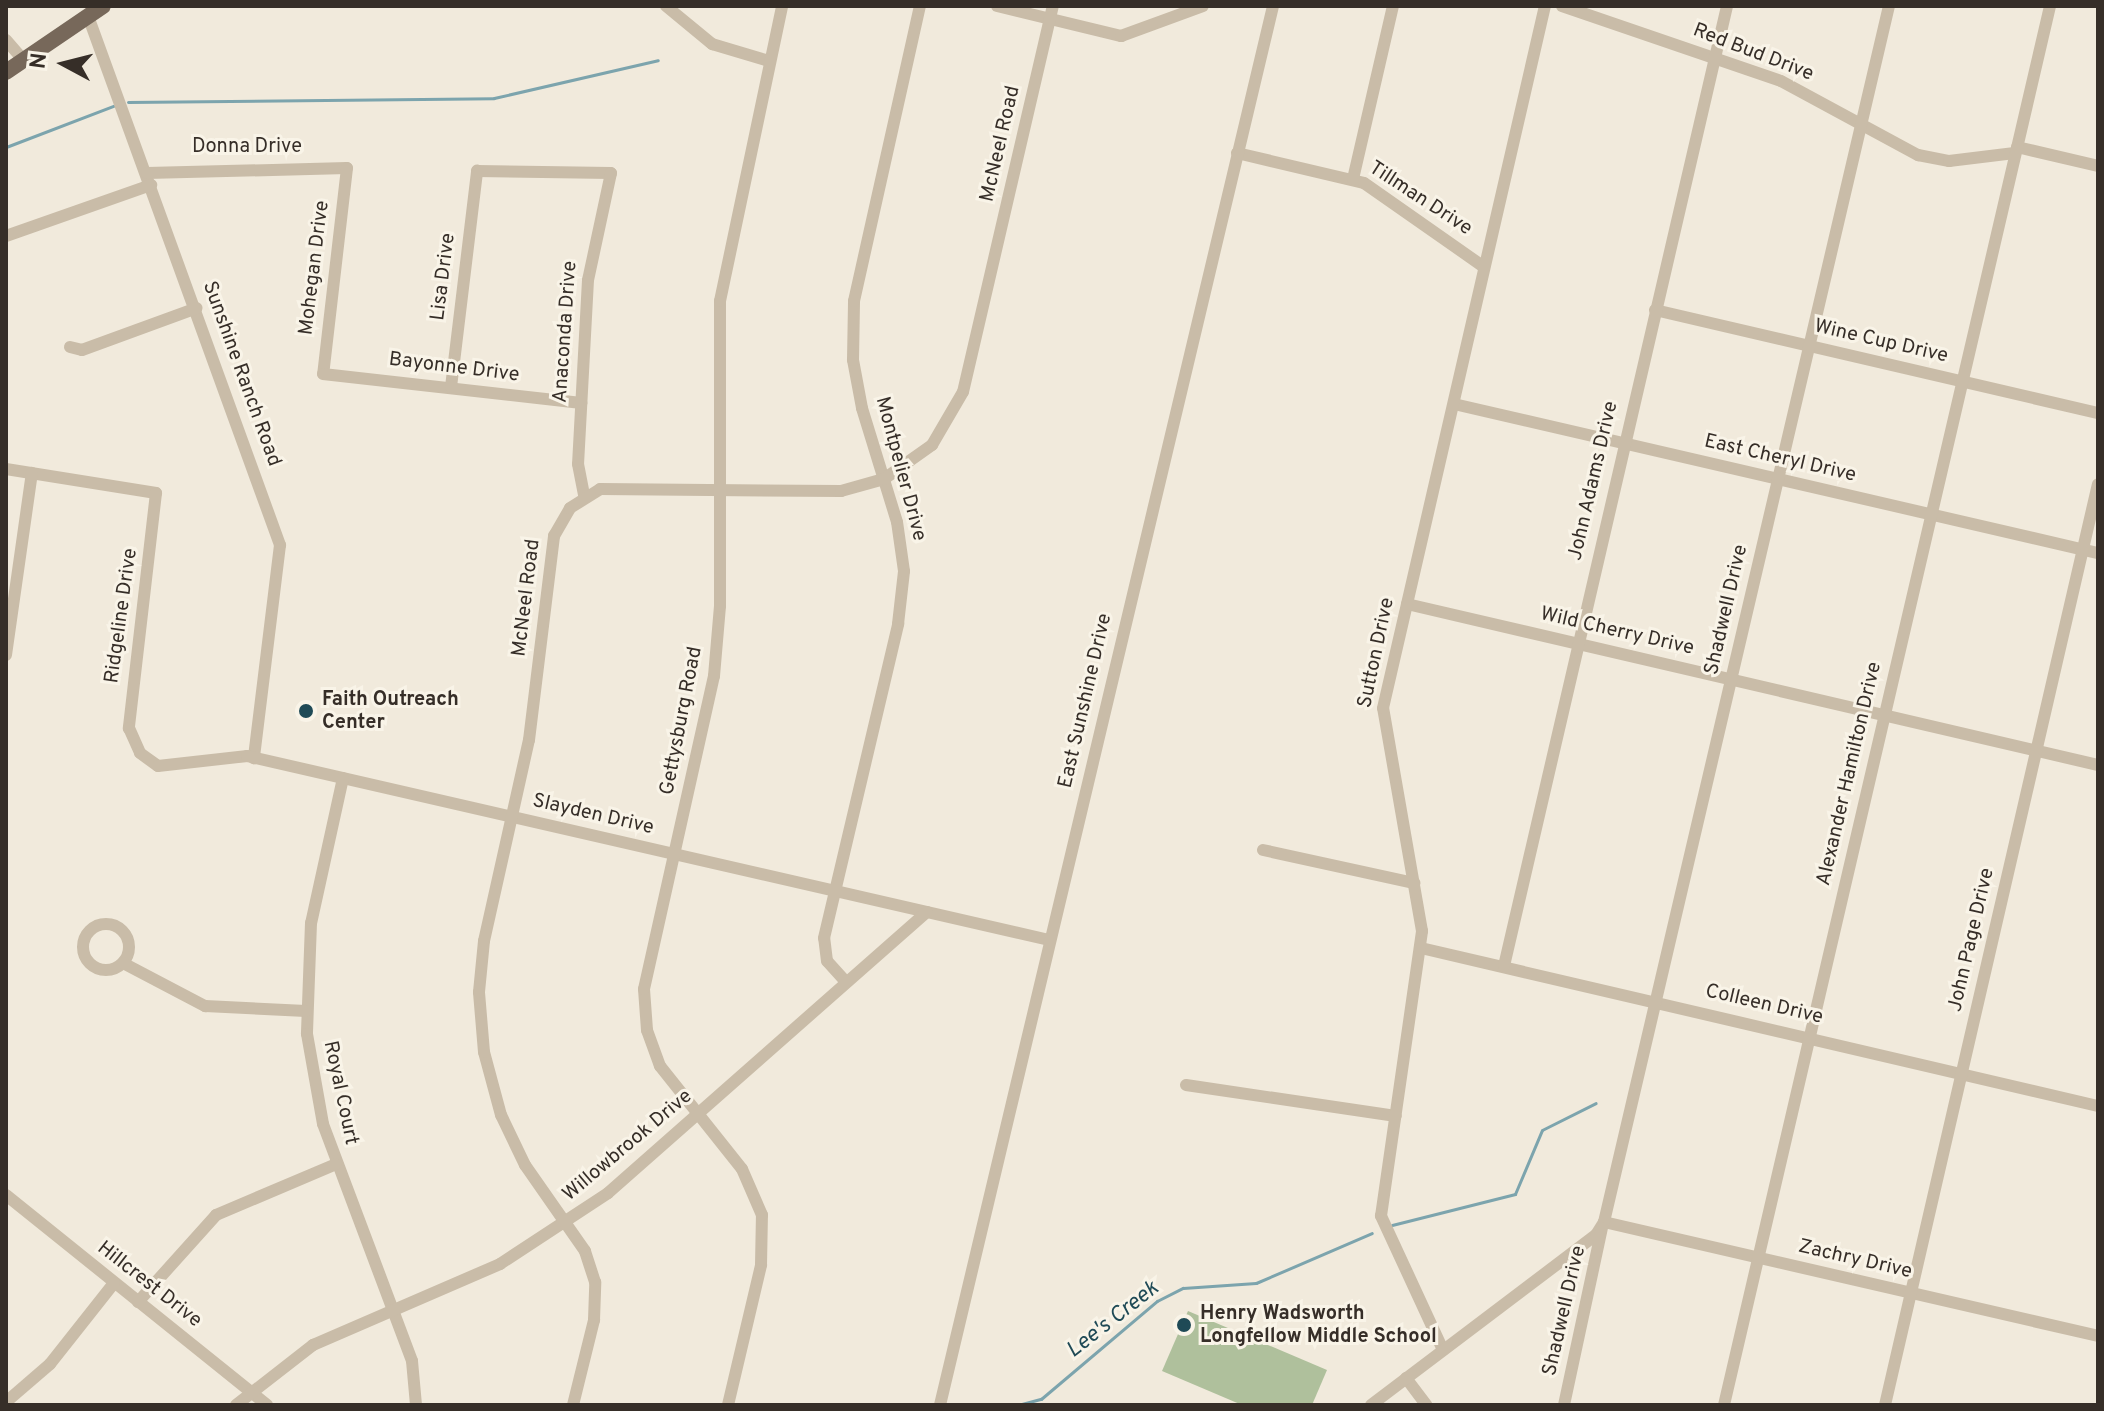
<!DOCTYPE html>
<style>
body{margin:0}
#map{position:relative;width:2104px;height:1411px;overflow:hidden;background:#f1eadc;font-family:Overpass,sans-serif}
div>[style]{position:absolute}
.green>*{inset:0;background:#afc09c}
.stream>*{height:3px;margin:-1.5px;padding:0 1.5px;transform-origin:1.5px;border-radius:1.5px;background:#7ca4ad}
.minor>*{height:12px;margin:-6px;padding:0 6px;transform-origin:6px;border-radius:6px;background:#c9bca8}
.minor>.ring{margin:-6px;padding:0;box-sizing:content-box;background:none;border:12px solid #c9bca8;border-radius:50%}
.major>*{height:16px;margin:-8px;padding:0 8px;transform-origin:8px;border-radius:8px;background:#77685a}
.dots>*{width:22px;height:22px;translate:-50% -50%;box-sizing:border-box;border:4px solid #f9f4e8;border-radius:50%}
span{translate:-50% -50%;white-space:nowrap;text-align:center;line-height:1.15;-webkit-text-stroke:6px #f9f4e8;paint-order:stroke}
.street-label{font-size:20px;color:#362e28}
.poi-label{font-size:20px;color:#362e28;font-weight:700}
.left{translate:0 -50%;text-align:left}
.water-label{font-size:22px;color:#1f4a56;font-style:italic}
.frame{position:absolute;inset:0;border:8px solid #362e28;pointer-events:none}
.north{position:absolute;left:24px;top:24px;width:80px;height:80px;-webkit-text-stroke:6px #f9f4e8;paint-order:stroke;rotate:277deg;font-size:22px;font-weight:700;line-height:32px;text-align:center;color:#362e28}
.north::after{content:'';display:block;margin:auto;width:28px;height:36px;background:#362e28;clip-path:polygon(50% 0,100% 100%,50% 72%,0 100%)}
</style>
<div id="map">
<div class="green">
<i style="clip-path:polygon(1188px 1311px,1327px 1370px,1312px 1405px,1242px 1405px,1162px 1371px)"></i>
</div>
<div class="stream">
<i style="left:128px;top:102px;width:366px;rotate:-0.6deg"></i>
<i style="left:494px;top:98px;width:168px;rotate:-13deg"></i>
<i style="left:6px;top:147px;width:115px;rotate:-21deg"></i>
<i style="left:1392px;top:1225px;width:127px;rotate:-14.1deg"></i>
<i style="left:1515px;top:1194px;width:69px;rotate:-67.1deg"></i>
<i style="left:1542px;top:1130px;width:60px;rotate:-26.6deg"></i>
<i style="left:1018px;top:1405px;width:24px;rotate:-15deg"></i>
<i style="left:1041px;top:1399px;width:152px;rotate:-40.2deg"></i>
<i style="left:1157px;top:1301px;width:29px;rotate:-27deg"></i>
<i style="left:1183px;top:1288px;width:73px;rotate:-3.9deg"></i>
<i style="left:1256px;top:1283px;width:126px;rotate:-23.3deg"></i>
</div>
<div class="minor">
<i style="left:666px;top:6px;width:60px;rotate:39.6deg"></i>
<i style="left:712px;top:44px;width:59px;rotate:16.6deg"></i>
<i style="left:997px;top:6px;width:128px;rotate:13.6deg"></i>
<i style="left:1121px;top:36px;width:87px;rotate:-20.1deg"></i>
<i style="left:1562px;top:6px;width:231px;rotate:18.9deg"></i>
<i style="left:1781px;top:81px;width:156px;rotate:28.4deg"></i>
<i style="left:1918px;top:155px;width:32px;rotate:11deg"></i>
<i style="left:1949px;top:161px;width:66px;rotate:-6.9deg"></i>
<i style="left:88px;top:16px;width:563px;rotate:70.05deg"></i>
<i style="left:280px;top:545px;width:215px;rotate:97deg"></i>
<i style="left:6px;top:40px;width:28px;rotate:49deg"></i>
<i style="left:2017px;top:147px;width:83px;rotate:13.2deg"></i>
<i style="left:1237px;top:153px;width:130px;rotate:13.3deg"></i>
<i style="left:1364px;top:183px;width:146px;rotate:35deg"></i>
<i style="left:147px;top:173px;width:200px;rotate:-1.4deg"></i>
<i style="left:347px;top:168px;width:207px;rotate:96.6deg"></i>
<i style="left:323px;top:374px;width:260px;rotate:6.4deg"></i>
<i style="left:1353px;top:179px;width:178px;rotate:-77deg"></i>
<i style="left:6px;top:236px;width:154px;rotate:-19.4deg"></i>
<i style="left:1655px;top:310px;width:455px;rotate:13.1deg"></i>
<i style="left:70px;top:347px;width:12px;rotate:14deg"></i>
<i style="left:82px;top:350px;width:122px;rotate:-20.1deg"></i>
<i style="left:451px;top:387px;width:218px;rotate:-83.1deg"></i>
<i style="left:477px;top:171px;width:134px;rotate:0.9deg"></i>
<i style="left:611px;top:173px;width:109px;rotate:102.1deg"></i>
<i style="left:588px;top:280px;width:184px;rotate:93.1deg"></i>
<i style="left:578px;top:464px;width:33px;rotate:79deg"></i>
<i style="left:1454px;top:404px;width:661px;rotate:13.03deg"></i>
<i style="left:6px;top:469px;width:152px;rotate:9.1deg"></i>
<i style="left:156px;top:493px;width:237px;rotate:96.6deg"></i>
<i style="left:129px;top:728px;width:27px;rotate:66deg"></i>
<i style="left:140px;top:753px;width:22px;rotate:36deg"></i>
<i style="left:158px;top:766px;width:90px;rotate:-6.4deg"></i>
<i style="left:247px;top:756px;width:823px;rotate:12.92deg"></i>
<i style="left:1407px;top:604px;width:710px;rotate:13.12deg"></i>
<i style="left:6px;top:655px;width:184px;rotate:-81.9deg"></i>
<i style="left:343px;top:778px;width:148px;rotate:102.4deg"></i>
<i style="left:311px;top:923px;width:111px;rotate:92.1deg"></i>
<i style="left:307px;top:1034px;width:91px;rotate:79.9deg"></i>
<i style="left:323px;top:1124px;width:253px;rotate:69.4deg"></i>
<i style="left:412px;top:1361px;width:44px;rotate:84.8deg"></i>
<i style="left:1263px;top:850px;width:155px;rotate:12.3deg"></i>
<i class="ring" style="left:83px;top:924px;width:34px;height:34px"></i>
<i style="left:1421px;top:948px;width:695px;rotate:13.14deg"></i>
<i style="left:123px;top:963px;width:93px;rotate:27.7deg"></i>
<i style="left:205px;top:1006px;width:101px;rotate:2.8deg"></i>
<i style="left:1504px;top:966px;width:986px;rotate:-76.92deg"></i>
<i style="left:846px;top:982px;width:28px;rotate:-132deg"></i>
<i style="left:827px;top:961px;width:23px;rotate:-97deg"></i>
<i style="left:824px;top:938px;width:323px;rotate:-76.7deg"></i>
<i style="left:898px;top:624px;width:53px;rotate:-83.5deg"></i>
<i style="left:904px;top:571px;width:49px;rotate:-98.1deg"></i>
<i style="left:897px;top:522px;width:119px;rotate:-107.1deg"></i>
<i style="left:862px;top:408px;width:49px;rotate:-100.6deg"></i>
<i style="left:853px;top:360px;width:59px;rotate:-89deg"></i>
<i style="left:854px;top:301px;width:302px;rotate:-77.4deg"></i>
<i style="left:1186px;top:1085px;width:212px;rotate:8.4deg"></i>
<i style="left:6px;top:1195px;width:335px;rotate:38.8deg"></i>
<i style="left:1604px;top:1222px;width:507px;rotate:12.99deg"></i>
<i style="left:138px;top:1302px;width:117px;rotate:-48.1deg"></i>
<i style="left:216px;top:1215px;width:130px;rotate:-23deg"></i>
<i style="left:1443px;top:1350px;width:148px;rotate:-114.8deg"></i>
<i style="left:1381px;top:1216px;width:288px;rotate:-81.8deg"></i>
<i style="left:1422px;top:931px;width:226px;rotate:-99.9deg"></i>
<i style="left:1383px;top:708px;width:720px;rotate:-77.01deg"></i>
<i style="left:1406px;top:1378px;width:34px;rotate:53deg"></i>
<i style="left:6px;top:1402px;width:58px;rotate:-40.8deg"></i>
<i style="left:50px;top:1364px;width:103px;rotate:-51.7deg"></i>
<i style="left:236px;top:1405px;width:98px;rotate:-37.9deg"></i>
<i style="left:313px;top:1345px;width:204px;rotate:-23.4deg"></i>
<i style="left:500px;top:1264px;width:129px;rotate:-33.3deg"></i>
<i style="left:608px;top:1193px;width:425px;rotate:-41.4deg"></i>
<i style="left:573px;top:1405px;width:88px;rotate:-76.1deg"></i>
<i style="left:594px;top:1320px;width:38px;rotate:-88deg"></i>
<i style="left:595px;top:1282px;width:33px;rotate:-108deg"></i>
<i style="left:585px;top:1251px;width:105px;rotate:-124.9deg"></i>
<i style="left:525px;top:1165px;width:55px;rotate:-115.6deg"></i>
<i style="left:501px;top:1115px;width:65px;rotate:-105.1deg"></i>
<i style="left:484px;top:1052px;width:60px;rotate:-94.8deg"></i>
<i style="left:479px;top:992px;width:51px;rotate:-84.4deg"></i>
<i style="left:484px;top:941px;width:206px;rotate:-77.4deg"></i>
<i style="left:529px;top:740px;width:206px;rotate:-83deg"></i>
<i style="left:554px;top:536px;width:32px;rotate:-60deg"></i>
<i style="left:570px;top:508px;width:36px;rotate:-32deg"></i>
<i style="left:600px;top:489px;width:241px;rotate:0.5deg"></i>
<i style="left:841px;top:491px;width:45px;rotate:-15.6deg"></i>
<i style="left:884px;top:479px;width:59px;rotate:-35.3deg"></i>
<i style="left:932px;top:445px;width:61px;rotate:-59.7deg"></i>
<i style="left:963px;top:392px;width:396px;rotate:-76.9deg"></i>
<i style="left:728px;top:1405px;width:144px;rotate:-76.7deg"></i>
<i style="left:761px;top:1265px;width:50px;rotate:-88.9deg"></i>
<i style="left:762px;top:1215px;width:50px;rotate:-113.5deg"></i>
<i style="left:742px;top:1169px;width:132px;rotate:-128.5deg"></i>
<i style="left:660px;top:1066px;width:38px;rotate:-110deg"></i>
<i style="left:647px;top:1030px;width:41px;rotate:-94.2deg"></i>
<i style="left:644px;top:989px;width:321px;rotate:-77.4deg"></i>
<i style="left:714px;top:676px;width:70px;rotate:-85.1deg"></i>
<i style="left:720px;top:606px;width:305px;rotate:-90deg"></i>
<i style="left:720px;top:301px;width:301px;rotate:-78.1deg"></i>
<i style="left:940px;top:1405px;width:1438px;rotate:-76.61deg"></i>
<i style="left:1371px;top:1405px;width:282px;rotate:-37.1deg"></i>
<i style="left:1596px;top:1235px;width:15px;rotate:-58deg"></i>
<i style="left:1604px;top:1222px;width:1249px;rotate:-76.81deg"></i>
<i style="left:1564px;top:1405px;width:181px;rotate:-77.9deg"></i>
<i style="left:1724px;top:1405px;width:1436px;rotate:-76.88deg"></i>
<i style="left:1885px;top:1405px;width:945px;rotate:-76.98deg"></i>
</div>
<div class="major">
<i style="left:6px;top:72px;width:117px;rotate:-34.2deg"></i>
</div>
<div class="dots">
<i style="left:306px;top:711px;background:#1f4a56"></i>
<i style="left:1184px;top:1325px;background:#1f4a56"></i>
</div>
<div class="street-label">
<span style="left:1753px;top:53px;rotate:21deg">Red Bud Drive</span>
<span style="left:1001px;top:144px;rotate:-77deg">McNeel Road</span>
<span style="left:247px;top:147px">Donna Drive</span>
<span style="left:1420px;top:199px;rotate:33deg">Tillman Drive</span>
<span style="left:315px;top:268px;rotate:-83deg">Mohegan Drive</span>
<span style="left:444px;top:277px;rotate:-83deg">Lisa Drive</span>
<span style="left:566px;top:332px;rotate:-86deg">Anaconda Drive</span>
<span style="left:1881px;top:342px;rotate:13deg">Wine Cup Drive</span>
<span style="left:454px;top:368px;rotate:7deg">Bayonne Drive</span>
<span style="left:241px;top:374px;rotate:70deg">Sunshine Ranch Road</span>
<span style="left:1780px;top:459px;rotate:13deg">East Cheryl Drive</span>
<span style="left:900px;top:469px;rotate:75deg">Montpelier Drive</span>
<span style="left:1594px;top:481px;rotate:-77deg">John Adams Drive</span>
<span style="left:527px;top:598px;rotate:-83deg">McNeel Road</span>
<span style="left:1727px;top:610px;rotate:-77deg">Shadwell Drive</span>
<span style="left:122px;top:616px;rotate:-82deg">Ridgeline Drive</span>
<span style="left:1617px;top:632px;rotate:13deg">Wild Cherry Drive</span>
<span style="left:1377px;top:653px;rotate:-78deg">Sutton Drive</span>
<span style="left:1086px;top:701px;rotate:-77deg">East Sunshine Drive</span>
<span style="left:682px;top:721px;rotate:-79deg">Gettysburg Road</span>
<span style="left:1850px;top:774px;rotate:-77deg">Alexander Hamilton Drive</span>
<span style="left:593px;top:815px;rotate:13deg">Slayden Drive</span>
<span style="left:1972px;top:940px;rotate:-77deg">John Page Drive</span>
<span style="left:1764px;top:1005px;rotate:13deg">Colleen Drive</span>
<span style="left:340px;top:1093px;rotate:78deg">Royal Court</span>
<span style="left:628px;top:1146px;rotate:-40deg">Willowbrook Drive</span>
<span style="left:1855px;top:1260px;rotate:13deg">Zachry Drive</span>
<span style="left:149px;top:1285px;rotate:38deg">Hillcrest Drive</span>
<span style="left:1565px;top:1311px;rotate:-77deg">Shadwell Drive</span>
</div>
<div class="poi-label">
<span class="left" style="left:322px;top:712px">Faith Outreach<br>Center</span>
<span class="left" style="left:1200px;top:1326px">Henry Wadsworth<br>Longfellow Middle School</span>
</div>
<div class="water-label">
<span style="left:1113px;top:1320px;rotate:-38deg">Lee's Creek</span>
</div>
<div class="frame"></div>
<div class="north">N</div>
</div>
